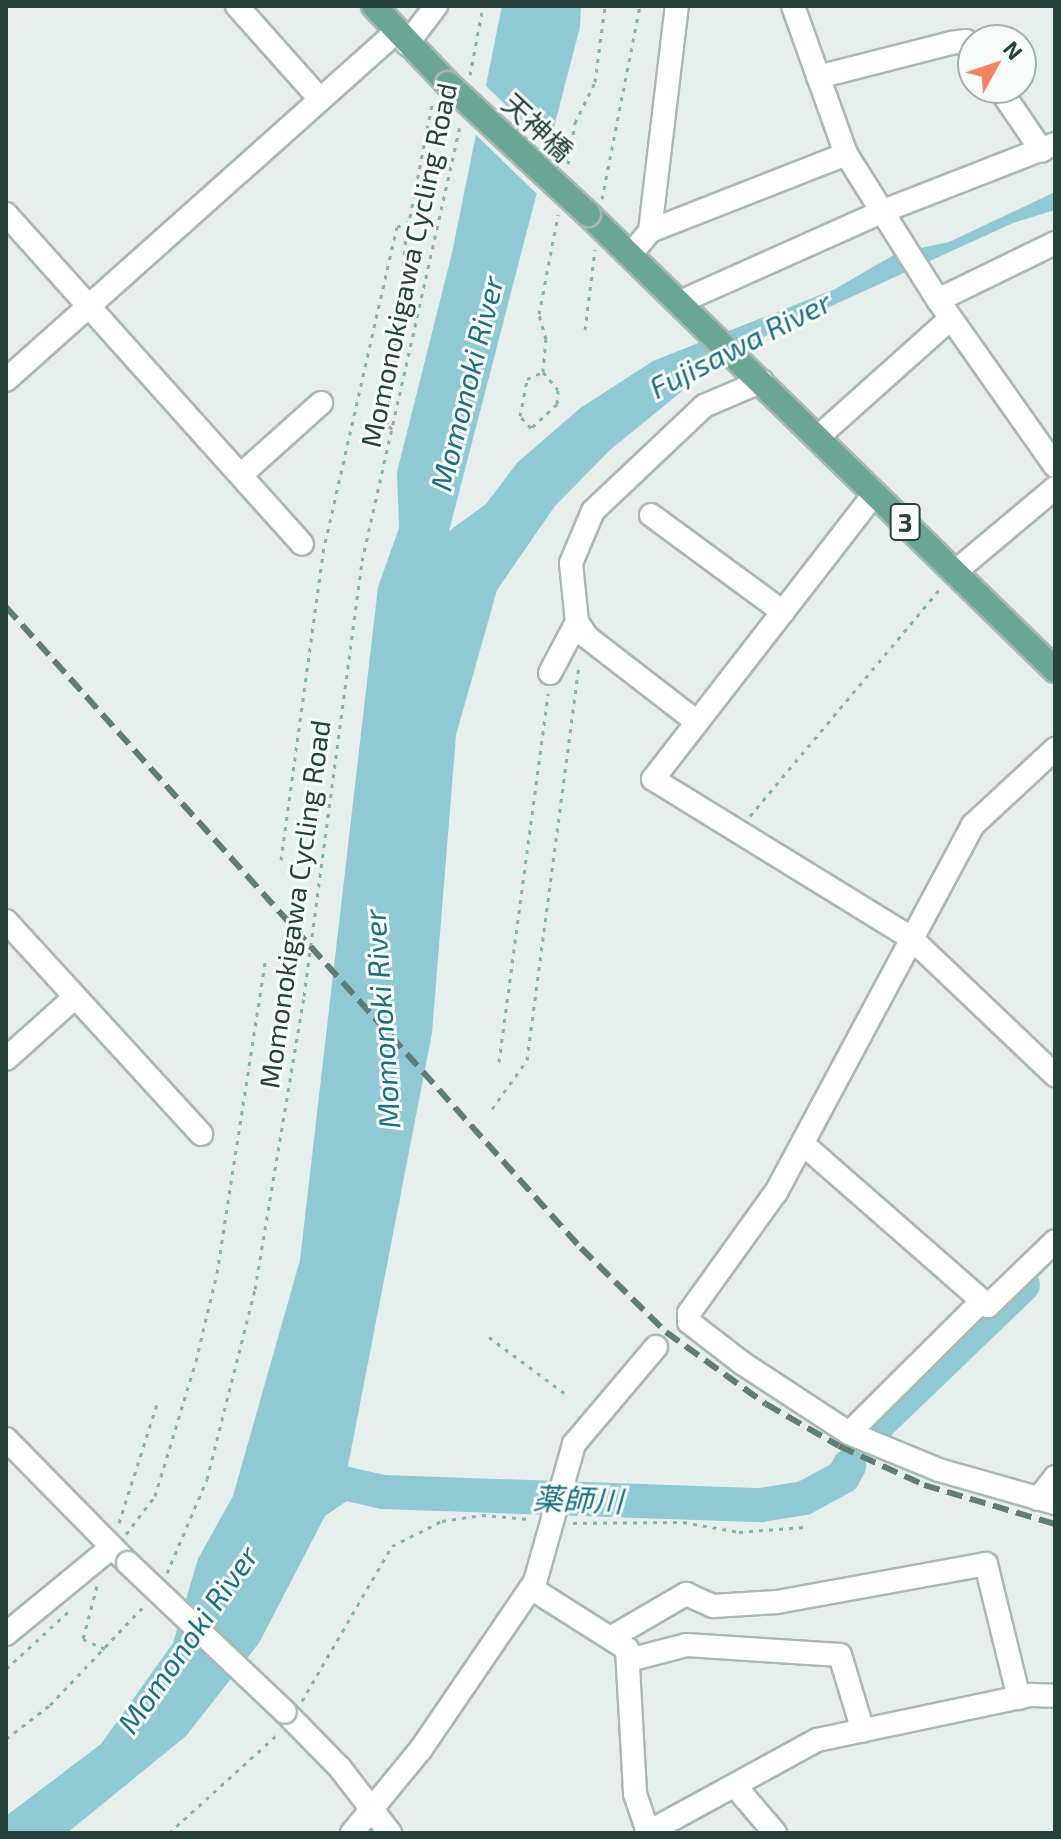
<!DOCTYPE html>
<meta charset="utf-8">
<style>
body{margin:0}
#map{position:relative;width:1061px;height:1839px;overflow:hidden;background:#e6efeb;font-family:"Exo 2","Noto Sans JP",sans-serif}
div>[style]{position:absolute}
.water>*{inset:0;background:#8ec9d4}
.pier>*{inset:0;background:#e6efeb}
.river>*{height:34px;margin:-17px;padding:0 17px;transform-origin:17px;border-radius:17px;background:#8ec9d4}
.path>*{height:3px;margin-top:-1.5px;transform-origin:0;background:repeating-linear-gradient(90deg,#86b3a5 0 4px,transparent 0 10px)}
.roads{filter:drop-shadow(2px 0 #a8b8b2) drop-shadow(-2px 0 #a8b8b2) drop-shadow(0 2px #a8b8b2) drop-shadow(0 -2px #a8b8b2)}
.minor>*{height:22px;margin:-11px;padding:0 11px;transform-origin:11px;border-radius:11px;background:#fff}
.major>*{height:24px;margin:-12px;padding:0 12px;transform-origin:12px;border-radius:12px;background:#6aa596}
.rail>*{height:6px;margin-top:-3px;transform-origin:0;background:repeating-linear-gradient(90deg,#5f7d75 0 16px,transparent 0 24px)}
.bridges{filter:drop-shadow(2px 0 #a8b8b2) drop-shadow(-2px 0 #a8b8b2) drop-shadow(0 2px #a8b8b2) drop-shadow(0 -2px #a8b8b2)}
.minor-bridge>*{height:22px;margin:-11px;padding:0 11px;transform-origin:11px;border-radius:11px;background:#fff}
.major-bridge>*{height:24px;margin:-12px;padding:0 12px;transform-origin:12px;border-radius:12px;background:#6aa596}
span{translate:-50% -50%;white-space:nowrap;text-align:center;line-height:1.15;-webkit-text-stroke:6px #f7fbf9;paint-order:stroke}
.shield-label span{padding:2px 6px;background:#f7fbf9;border:2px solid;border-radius:6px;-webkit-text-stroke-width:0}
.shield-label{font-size:26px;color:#24423a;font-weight:700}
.street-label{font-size:28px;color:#24423a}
.water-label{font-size:30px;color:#1c6f80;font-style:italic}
.frame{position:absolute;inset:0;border:8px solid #24423a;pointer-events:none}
.north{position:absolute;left:957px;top:24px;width:80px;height:80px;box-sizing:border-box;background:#f7fbf9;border:2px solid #a3b1ad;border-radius:50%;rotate:50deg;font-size:22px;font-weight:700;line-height:32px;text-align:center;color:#24423a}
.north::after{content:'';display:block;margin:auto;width:28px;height:36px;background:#f4845f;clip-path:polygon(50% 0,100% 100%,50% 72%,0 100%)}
</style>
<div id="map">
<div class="water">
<i style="clip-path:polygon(502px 6px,581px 6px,580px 27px,449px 531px,486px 504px,517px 463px,579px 409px,653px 361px,835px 289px,897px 253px,949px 242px,1055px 192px,1055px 210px,1013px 223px,759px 339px,686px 388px,610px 450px,555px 506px,497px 590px,456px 735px,432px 1033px,347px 1471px,364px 1489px,325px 1516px,259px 1643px,186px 1736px,67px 1833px,6px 1833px,6px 1816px,101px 1744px,173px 1643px,198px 1559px,233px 1496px,300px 1260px,378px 587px,399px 528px,397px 472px,452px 253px)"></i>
</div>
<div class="pier">
<i style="clip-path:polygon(483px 83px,553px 151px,541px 198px,473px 132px)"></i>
</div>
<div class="river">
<i style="left:868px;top:1434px;width:215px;rotate:-43.9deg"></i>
<i style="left:321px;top:1478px;width:64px;rotate:12.7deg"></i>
<i style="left:383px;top:1492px;width:378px;rotate:2deg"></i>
<i style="left:761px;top:1505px;width:44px;rotate:-9.2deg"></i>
<i style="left:804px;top:1498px;width:44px;rotate:-28.3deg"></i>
<i style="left:843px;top:1477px;width:13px;rotate:-61deg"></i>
</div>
<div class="path">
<i style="left:470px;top:75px;width:70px;rotate:-79.3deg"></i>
<i style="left:568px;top:164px;width:42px;rotate:-80.3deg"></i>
<i style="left:575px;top:123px;width:46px;rotate:-64deg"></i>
<i style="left:595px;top:82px;width:77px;rotate:-82.5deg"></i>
<i style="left:602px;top:199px;width:197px;rotate:-78.9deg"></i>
<i style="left:585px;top:330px;width:81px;rotate:-82.9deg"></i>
<i style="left:543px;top:372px;width:33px;rotate:-85deg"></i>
<i style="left:546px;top:339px;width:26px;rotate:-106deg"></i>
<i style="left:539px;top:314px;width:101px;rotate:-79.1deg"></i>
<i style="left:543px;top:372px;width:23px;rotate:50deg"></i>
<i style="left:558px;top:390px;width:14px;rotate:94deg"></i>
<i style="left:557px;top:404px;width:35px;rotate:137deg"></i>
<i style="left:531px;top:428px;width:16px;rotate:-133deg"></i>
<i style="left:520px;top:416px;width:38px;rotate:-79deg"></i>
<i style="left:527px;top:379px;width:17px;rotate:-24deg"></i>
<i style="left:392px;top:429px;width:7px;rotate:-135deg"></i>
<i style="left:387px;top:424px;width:188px;rotate:-84.2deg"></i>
<i style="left:406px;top:237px;width:140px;rotate:-78.9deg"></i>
<i style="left:750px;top:816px;width:296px;rotate:-50.1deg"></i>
<i style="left:281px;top:860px;width:311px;rotate:-82.2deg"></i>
<i style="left:323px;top:552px;width:333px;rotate:-77.2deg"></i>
<i style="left:397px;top:227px;width:12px;rotate:-24deg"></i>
<i style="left:499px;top:1062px;width:372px;rotate:-82.4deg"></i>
<i style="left:492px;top:1109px;width:60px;rotate:-54.5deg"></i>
<i style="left:527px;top:1060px;width:400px;rotate:-82.5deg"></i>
<i style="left:489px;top:1337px;width:97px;rotate:36.6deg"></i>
<i style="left:119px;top:1523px;width:128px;rotate:-72.3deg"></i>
<i style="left:573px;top:1523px;width:110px;rotate:-0.5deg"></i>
<i style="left:683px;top:1522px;width:57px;rotate:10.1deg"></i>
<i style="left:739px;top:1532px;width:65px;rotate:-4.4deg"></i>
<i style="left:126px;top:1534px;width:48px;rotate:-52.7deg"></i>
<i style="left:155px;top:1496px;width:141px;rotate:-73.1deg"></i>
<i style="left:196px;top:1361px;width:90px;rotate:-76.6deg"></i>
<i style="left:217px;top:1273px;width:315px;rotate:-81.2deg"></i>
<i style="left:167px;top:1573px;width:102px;rotate:-66.9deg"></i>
<i style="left:207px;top:1479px;width:196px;rotate:-75.8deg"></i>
<i style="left:255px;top:1289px;width:297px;rotate:-80.5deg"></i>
<i style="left:304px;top:996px;width:439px;rotate:-82.4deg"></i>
<i style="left:362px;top:561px;width:446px;rotate:-77.3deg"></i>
<i style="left:97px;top:1586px;width:55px;rotate:104.8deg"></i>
<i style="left:83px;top:1639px;width:24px;rotate:24deg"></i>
<i style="left:6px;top:1669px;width:84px;rotate:-42.6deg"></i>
<i style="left:302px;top:1701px;width:179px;rotate:-59.9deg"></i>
<i style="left:392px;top:1546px;width:56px;rotate:-26.6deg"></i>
<i style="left:442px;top:1521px;width:40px;rotate:-8.5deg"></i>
<i style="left:482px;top:1515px;width:48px;rotate:4.8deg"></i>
<i style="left:6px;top:1739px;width:56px;rotate:-37.7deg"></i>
<i style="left:50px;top:1705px;width:137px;rotate:-46.5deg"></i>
<i style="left:169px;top:1833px;width:149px;rotate:-42.3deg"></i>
</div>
<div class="roads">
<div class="minor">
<i style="left:237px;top:6px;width:125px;rotate:48.3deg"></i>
<i style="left:793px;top:6px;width:157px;rotate:70.3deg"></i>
<i style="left:846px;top:154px;width:173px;rotate:57.8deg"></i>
<i style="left:938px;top:300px;width:203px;rotate:54.8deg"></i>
<i style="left:407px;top:44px;width:48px;rotate:-52.7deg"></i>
<i style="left:818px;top:77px;width:137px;rotate:-14.3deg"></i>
<i style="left:951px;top:43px;width:15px;rotate:-8deg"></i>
<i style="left:966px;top:41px;width:13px;rotate:58deg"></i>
<i style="left:999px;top:88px;width:76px;rotate:55.7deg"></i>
<i style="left:6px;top:214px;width:443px;rotate:48.1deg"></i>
<i style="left:650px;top:231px;width:211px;rotate:-21.4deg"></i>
<i style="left:630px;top:255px;width:31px;rotate:-50deg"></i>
<i style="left:650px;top:231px;width:227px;rotate:-83.2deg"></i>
<i style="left:938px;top:300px;width:130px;rotate:-26deg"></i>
<i style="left:680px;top:302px;width:220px;rotate:-24.1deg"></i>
<i style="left:881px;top:212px;width:187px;rotate:-21.3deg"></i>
<i style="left:6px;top:380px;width:523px;rotate:-41.74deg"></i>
<i style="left:818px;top:437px;width:177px;rotate:-41.8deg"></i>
<i style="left:243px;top:473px;width:105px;rotate:-41.9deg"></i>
<i style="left:875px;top:493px;width:362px;rotate:127.8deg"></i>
<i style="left:653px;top:779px;width:303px;rotate:31.6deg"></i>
<i style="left:911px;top:938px;width:199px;rotate:43.6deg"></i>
<i style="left:651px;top:515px;width:164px;rotate:36.3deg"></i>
<i style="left:956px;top:571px;width:129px;rotate:-40deg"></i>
<i style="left:577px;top:622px;width:18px;rotate:56deg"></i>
<i style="left:587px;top:637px;width:139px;rotate:37.7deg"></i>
<i style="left:550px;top:673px;width:58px;rotate:-62.1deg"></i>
<i style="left:577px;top:622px;width:59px;rotate:-95.8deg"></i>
<i style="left:571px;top:563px;width:56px;rotate:-67.1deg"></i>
<i style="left:593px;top:511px;width:153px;rotate:-43.4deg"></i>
<i style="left:704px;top:406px;width:63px;rotate:-23.3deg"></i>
<i style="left:1055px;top:749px;width:112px;rotate:137.2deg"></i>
<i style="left:973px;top:825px;width:417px;rotate:118.2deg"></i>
<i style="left:776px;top:1192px;width:149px;rotate:125.7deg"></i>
<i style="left:689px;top:1313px;width:9px;rotate:90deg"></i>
<i style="left:689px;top:1322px;width:67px;rotate:37.7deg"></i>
<i style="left:742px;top:1363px;width:128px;rotate:33.2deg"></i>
<i style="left:849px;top:1433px;width:97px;rotate:22.3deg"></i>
<i style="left:939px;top:1470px;width:121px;rotate:15.9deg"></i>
<i style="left:6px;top:921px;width:289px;rotate:47.5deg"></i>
<i style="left:6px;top:1059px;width:91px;rotate:-41.9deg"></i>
<i style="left:803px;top:1144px;width:246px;rotate:41.2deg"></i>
<i style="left:988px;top:1306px;width:93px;rotate:-44.1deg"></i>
<i style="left:849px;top:1433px;width:186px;rotate:-44.8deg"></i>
<i style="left:6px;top:1439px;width:174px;rotate:45.5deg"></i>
<i style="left:1038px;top:1499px;width:28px;rotate:-52deg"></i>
<i style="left:531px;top:1588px;width:114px;rotate:32.4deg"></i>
<i style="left:627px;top:1649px;width:145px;rotate:86.8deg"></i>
<i style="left:635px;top:1794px;width:39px;rotate:71deg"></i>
<i style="left:6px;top:1634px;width:137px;rotate:-39.4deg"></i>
<i style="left:612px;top:1637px;width:86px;rotate:-30.2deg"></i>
<i style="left:686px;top:1594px;width:30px;rotate:24deg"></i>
<i style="left:713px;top:1606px;width:64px;rotate:-3.6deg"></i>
<i style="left:777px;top:1602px;width:212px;rotate:-10.3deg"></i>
<i style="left:986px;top:1564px;width:138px;rotate:76.2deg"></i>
<i style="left:629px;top:1660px;width:59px;rotate:-14.7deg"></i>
<i style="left:686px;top:1645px;width:154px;rotate:3.7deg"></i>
<i style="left:840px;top:1655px;width:79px;rotate:73.2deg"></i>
<i style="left:285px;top:1712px;width:78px;rotate:45.5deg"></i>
<i style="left:340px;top:1768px;width:82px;rotate:52.4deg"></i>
<i style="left:735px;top:1786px;width:62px;rotate:49.6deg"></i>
<i style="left:352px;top:1833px;width:109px;rotate:-50.6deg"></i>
<i style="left:421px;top:1749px;width:202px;rotate:-55.7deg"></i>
<i style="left:535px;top:1582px;width:143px;rotate:-74.2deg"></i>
<i style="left:574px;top:1444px;width:127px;rotate:-49.8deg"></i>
<i style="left:647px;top:1833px;width:194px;rotate:-28.7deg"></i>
<i style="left:817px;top:1740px;width:219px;rotate:-11.9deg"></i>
<i style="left:1031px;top:1695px;width:24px;rotate:2deg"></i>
</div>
<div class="major">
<i style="left:374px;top:6px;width:108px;rotate:46.5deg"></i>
<i style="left:588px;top:214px;width:653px;rotate:44.32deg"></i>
</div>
</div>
<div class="rail">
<i style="left:6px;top:607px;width:861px;rotate:48.11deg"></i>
<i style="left:581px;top:1248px;width:120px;rotate:44.7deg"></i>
<i style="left:666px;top:1332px;width:123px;rotate:35.8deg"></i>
<i style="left:766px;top:1404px;width:84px;rotate:29.9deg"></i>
<i style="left:839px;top:1446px;width:94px;rotate:24.6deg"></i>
<i style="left:924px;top:1485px;width:137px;rotate:16.6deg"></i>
</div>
<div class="bridges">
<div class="minor-bridge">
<i style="left:128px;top:1563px;width:216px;rotate:43.5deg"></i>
</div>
<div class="major-bridge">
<i style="left:448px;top:84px;width:191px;rotate:42.9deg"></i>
</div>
</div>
<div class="shield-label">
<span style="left:905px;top:522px">3</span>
</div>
<div class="street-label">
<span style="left:538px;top:127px;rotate:43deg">天神橋</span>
<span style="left:408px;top:265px;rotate:-78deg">Momonokigawa Cycling Road</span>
<span style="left:294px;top:904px;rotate:-82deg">Momonokigawa Cycling Road</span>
</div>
<div class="water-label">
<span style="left:740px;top:344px;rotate:-27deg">Fujisawa River</span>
<span style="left:466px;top:383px;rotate:-76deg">Momonoki River</span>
<span style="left:381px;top:1019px;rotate:-94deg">Momonoki River</span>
<span style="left:578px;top:1499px;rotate:2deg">薬師川</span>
<span style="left:187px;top:1639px;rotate:-55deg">Momonoki River</span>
</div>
<div class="frame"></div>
<div class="north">N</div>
</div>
